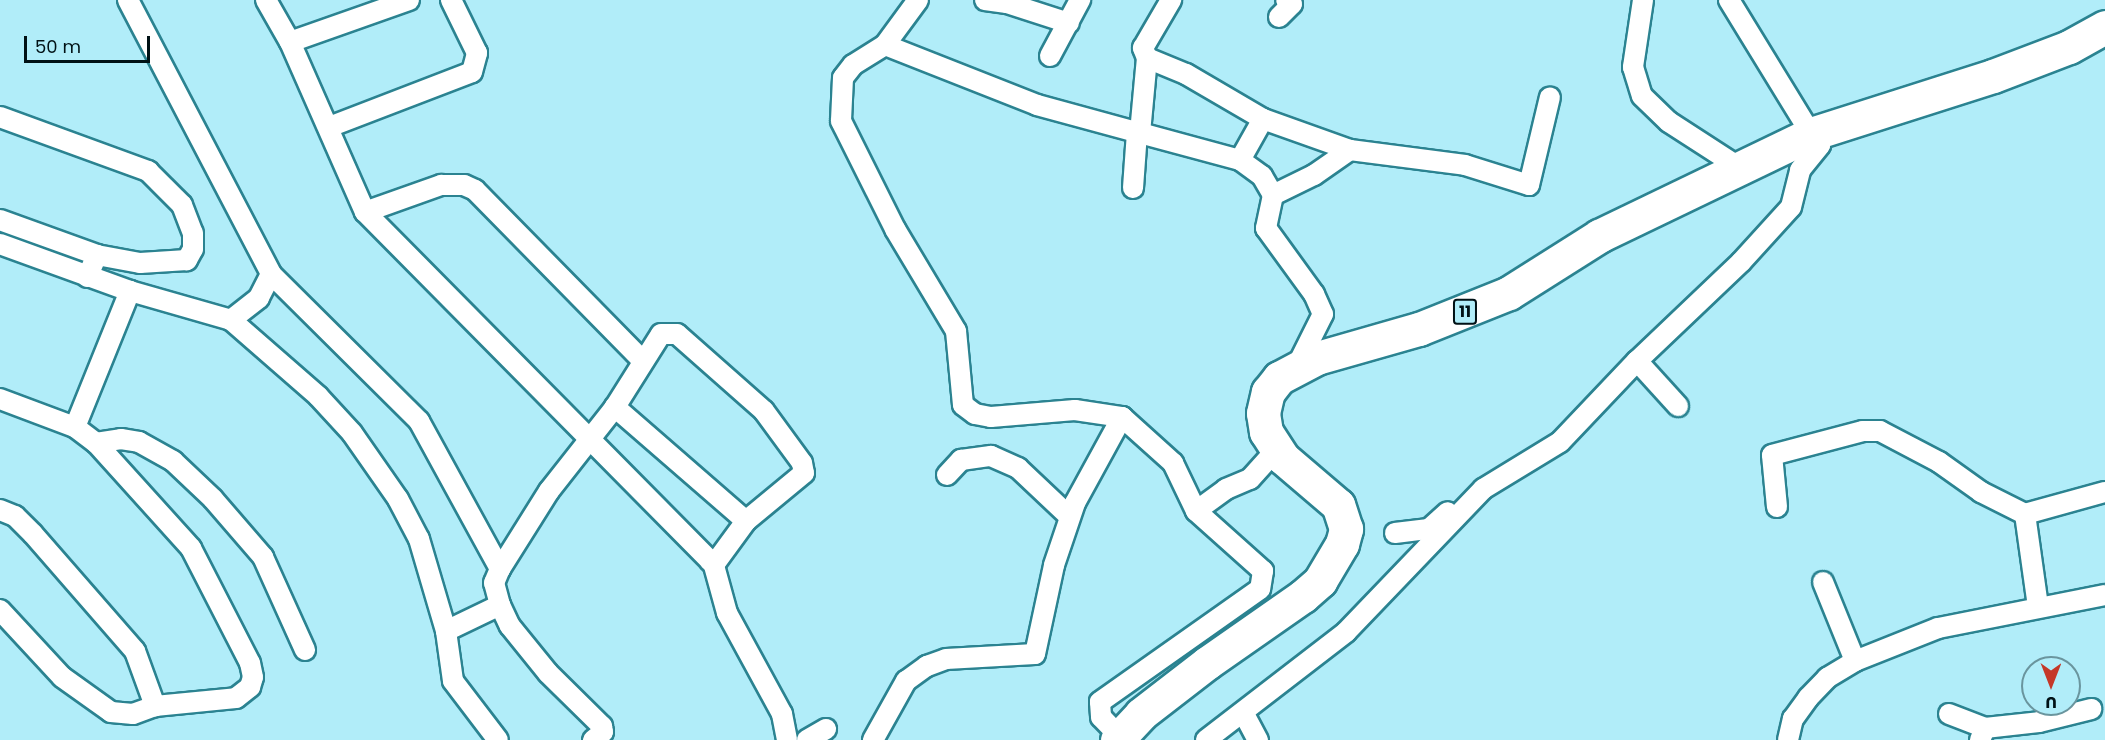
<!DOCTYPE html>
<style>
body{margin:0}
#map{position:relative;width:2105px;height:740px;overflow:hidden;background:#b1edf9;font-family:Poppins,sans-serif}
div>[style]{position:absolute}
.roads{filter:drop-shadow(2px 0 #2b8391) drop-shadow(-2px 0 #2b8391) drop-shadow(0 2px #2b8391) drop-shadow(0 -2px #2b8391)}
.minor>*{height:20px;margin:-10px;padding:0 10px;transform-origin:10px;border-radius:10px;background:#fff}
.trunk>*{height:33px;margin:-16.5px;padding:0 16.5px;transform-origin:16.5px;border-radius:16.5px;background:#fff}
span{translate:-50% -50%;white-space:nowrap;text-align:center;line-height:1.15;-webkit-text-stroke:6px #b1edf9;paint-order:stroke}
.shield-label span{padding:2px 4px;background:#b1edf9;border:2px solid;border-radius:4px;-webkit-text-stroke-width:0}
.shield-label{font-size:16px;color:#001115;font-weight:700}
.north{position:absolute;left:2021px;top:656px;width:60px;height:60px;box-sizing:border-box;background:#b1edf9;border:2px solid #6a959e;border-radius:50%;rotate:180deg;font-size:16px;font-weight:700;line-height:24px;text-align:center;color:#001115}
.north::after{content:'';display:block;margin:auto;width:21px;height:27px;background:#c53828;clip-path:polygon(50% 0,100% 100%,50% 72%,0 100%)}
.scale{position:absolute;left:24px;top:36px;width:126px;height:27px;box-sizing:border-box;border:3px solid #001115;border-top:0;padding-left:8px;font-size:18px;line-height:21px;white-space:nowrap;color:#001115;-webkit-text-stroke:4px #b1edf9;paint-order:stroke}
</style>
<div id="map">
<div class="roads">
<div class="minor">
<i style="left:128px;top:0;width:309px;rotate:62.4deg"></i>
<i style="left:271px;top:274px;width:27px;rotate:117deg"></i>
<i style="left:259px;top:298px;width:36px;rotate:142deg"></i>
<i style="left:231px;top:320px;width:116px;rotate:41.1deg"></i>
<i style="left:318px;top:396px;width:50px;rotate:47.4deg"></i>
<i style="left:352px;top:433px;width:80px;rotate:55.1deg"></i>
<i style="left:398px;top:499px;width:45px;rotate:62.3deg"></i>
<i style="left:419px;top:539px;width:96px;rotate:73.6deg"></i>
<i style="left:446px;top:631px;width:50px;rotate:82deg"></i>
<i style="left:453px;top:681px;width:74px;rotate:52.7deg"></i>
<i style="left:266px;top:0;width:48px;rotate:60.3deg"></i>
<i style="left:290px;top:42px;width:186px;rotate:66.2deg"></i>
<i style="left:365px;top:212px;width:491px;rotate:45.3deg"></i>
<i style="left:710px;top:561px;width:6px;rotate:9deg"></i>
<i style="left:716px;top:562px;width:51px;rotate:-53.8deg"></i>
<i style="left:918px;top:0;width:56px;rotate:126.3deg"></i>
<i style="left:885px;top:45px;width:163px;rotate:21.5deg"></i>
<i style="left:1037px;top:105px;width:107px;rotate:15.2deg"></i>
<i style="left:1140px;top:133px;width:75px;rotate:-84.7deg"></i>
<i style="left:1147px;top:58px;width:42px;rotate:22.3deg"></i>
<i style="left:1186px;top:74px;width:89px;rotate:30.3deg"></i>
<i style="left:1263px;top:119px;width:47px;rotate:119.3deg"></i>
<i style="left:985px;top:0;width:22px;rotate:8deg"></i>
<i style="left:1007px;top:3px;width:65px;rotate:17.9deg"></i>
<i style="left:1643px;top:0;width:68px;rotate:98.5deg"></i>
<i style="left:1633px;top:67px;width:30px;rotate:73deg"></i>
<i style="left:1642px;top:96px;width:37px;rotate:44deg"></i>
<i style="left:1669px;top:122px;width:85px;rotate:32.9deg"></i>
<i style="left:1729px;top:0;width:157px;rotate:58.5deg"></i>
<i style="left:1279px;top:17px;width:18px;rotate:-45deg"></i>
<i style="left:1292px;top:4px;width:7px;rotate:-146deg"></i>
<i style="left:290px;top:42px;width:126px;rotate:-19.4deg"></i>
<i style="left:885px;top:45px;width:38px;rotate:148deg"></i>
<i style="left:853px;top:65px;width:16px;rotate:128deg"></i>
<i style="left:843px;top:78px;width:43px;rotate:92.7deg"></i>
<i style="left:841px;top:121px;width:121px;rotate:63.4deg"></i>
<i style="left:895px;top:229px;width:119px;rotate:59.1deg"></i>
<i style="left:956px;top:331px;width:74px;rotate:84.6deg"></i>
<i style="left:963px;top:405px;width:15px;rotate:37deg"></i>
<i style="left:975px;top:414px;width:16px;rotate:11deg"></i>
<i style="left:991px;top:417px;width:84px;rotate:-4.8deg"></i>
<i style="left:1075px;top:410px;width:48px;rotate:8.5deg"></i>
<i style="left:1122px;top:417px;width:69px;rotate:42deg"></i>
<i style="left:1173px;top:463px;width:53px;rotate:64.4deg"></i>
<i style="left:1196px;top:511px;width:90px;rotate:41.8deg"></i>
<i style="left:1263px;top:571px;width:18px;rotate:99deg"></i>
<i style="left:1260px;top:589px;width:196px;rotate:144.8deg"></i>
<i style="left:1100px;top:702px;width:15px;rotate:86deg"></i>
<i style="left:1101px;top:717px;width:28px;rotate:46deg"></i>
<i style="left:1050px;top:56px;width:64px;rotate:-61.8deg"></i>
<i style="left:1147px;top:58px;width:11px;rotate:-112deg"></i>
<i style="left:1143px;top:48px;width:56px;rotate:-59.7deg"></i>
<i style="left:0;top:117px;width:158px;rotate:20deg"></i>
<i style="left:148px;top:171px;width:48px;rotate:45deg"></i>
<i style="left:182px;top:205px;width:30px;rotate:69deg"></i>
<i style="left:193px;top:233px;width:16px;rotate:90deg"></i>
<i style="left:193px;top:249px;width:13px;rotate:119deg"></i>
<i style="left:187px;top:260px;width:47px;rotate:176.3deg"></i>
<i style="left:140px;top:263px;width:44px;rotate:-169.5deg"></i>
<i style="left:97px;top:255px;width:24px;rotate:114deg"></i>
<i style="left:1263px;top:119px;width:92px;rotate:19.6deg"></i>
<i style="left:1350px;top:150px;width:116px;rotate:7.4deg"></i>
<i style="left:1465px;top:165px;width:67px;rotate:17.4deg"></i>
<i style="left:1529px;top:185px;width:90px;rotate:-76.6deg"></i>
<i style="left:329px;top:127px;width:153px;rotate:-21deg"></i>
<i style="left:472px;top:72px;width:20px;rotate:-75deg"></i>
<i style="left:477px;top:53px;width:59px;rotate:-116.1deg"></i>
<i style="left:1140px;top:133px;width:104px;rotate:15.1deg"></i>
<i style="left:1240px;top:160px;width:27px;rotate:36deg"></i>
<i style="left:1262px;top:176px;width:22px;rotate:60deg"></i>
<i style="left:1133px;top:188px;width:56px;rotate:-85.9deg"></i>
<i style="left:1273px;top:195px;width:34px;rotate:102deg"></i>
<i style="left:1266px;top:228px;width:82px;rotate:54deg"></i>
<i style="left:1314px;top:294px;width:22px;rotate:66deg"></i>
<i style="left:1323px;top:314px;width:60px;rotate:116.6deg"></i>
<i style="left:1273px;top:195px;width:46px;rotate:-26deg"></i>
<i style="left:1314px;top:175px;width:44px;rotate:-34.8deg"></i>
<i style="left:365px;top:212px;width:81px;rotate:-19.6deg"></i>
<i style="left:441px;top:185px;width:23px"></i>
<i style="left:464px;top:185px;width:12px;rotate:24deg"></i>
<i style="left:475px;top:190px;width:240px;rotate:45.5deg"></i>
<i style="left:0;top:220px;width:103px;rotate:19.8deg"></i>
<i style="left:0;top:244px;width:138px;rotate:19.9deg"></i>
<i style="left:271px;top:274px;width:209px;rotate:44.8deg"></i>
<i style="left:419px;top:421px;width:169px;rotate:61.3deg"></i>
<i style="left:1637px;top:361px;width:61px;rotate:47.7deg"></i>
<i style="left:0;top:399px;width:80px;rotate:20.5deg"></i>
<i style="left:75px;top:427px;width:147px;rotate:-68deg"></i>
<i style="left:130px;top:291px;width:105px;rotate:16deg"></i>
<i style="left:96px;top:443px;width:25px;rotate:-9deg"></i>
<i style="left:121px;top:439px;width:18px;rotate:9deg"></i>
<i style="left:139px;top:442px;width:39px;rotate:29deg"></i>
<i style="left:173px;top:461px;width:55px;rotate:43.5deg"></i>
<i style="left:213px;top:499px;width:77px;rotate:49.2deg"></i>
<i style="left:263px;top:557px;width:102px;rotate:65.7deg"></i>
<i style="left:947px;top:475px;width:21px;rotate:-47deg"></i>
<i style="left:961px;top:460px;width:30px;rotate:-8deg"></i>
<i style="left:991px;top:456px;width:30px;rotate:24deg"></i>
<i style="left:1018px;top:468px;width:71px;rotate:43.3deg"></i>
<i style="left:1777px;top:507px;width:52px;rotate:-95.5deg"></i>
<i style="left:1772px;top:455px;width:94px;rotate:-14.8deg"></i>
<i style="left:1863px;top:431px;width:17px"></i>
<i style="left:1880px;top:431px;width:67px;rotate:27.7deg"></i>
<i style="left:1939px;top:462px;width:52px;rotate:35.5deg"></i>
<i style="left:1981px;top:492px;width:49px;rotate:26.6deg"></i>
<i style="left:2025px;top:514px;width:83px;rotate:-15.4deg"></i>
<i style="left:0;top:510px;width:16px;rotate:22deg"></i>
<i style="left:15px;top:516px;width:25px;rotate:45deg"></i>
<i style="left:33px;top:534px;width:155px;rotate:48.9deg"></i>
<i style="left:135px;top:651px;width:59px;rotate:70deg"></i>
<i style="left:155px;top:706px;width:81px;rotate:-5.6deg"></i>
<i style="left:236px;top:698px;width:18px;rotate:-38deg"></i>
<i style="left:250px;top:687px;width:10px;rotate:-73deg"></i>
<i style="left:253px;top:677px;width:14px;rotate:-102deg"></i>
<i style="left:250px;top:663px;width:129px;rotate:-117.2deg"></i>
<i style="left:191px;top:548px;width:142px;rotate:-132.1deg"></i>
<i style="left:96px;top:443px;width:26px;rotate:-143deg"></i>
<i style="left:1196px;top:511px;width:37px;rotate:-36deg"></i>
<i style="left:1226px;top:489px;width:26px;rotate:-23deg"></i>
<i style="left:1250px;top:479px;width:40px;rotate:-48deg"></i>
<i style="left:2025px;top:514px;width:93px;rotate:82deg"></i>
<i style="left:1395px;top:533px;width:34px;rotate:-7deg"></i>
<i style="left:1429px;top:529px;width:25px;rotate:-42deg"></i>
<i style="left:713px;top:562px;width:53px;rotate:74.6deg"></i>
<i style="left:727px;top:613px;width:115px;rotate:61.4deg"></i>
<i style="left:782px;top:714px;width:26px;rotate:79deg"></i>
<i style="left:1823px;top:582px;width:85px;rotate:67.9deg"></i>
<i style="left:500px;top:605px;width:23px;rotate:65deg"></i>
<i style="left:510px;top:626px;width:60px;rotate:51deg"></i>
<i style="left:548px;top:673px;width:76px;rotate:44.5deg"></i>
<i style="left:602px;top:726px;width:6px;rotate:81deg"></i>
<i style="left:603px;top:732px;width:13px;rotate:141deg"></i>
<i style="left:0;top:610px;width:91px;rotate:47.2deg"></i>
<i style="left:62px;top:677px;width:60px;rotate:35.5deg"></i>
<i style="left:111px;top:712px;width:22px;rotate:5deg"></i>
<i style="left:133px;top:714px;width:23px;rotate:-20deg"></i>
<i style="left:446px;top:631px;width:60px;rotate:-25.7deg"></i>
<i style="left:500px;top:605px;width:23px;rotate:-105deg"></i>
<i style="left:494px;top:583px;width:15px;rotate:-67deg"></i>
<i style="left:500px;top:569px;width:92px;rotate:-57.9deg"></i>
<i style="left:549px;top:491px;width:107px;rotate:-51.8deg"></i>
<i style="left:615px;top:407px;width:86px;rotate:-57.8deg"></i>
<i style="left:661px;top:334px;width:16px"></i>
<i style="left:677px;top:334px;width:116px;rotate:41.5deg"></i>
<i style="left:764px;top:411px;width:64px;rotate:53.8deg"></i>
<i style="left:802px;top:463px;width:10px;rotate:79deg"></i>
<i style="left:804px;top:473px;width:75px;rotate:140.4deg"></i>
<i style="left:746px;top:521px;width:174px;rotate:-139deg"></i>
<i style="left:1244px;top:714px;width:30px;rotate:62deg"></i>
<i style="left:1949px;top:714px;width:39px;rotate:21deg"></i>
<i style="left:807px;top:740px;width:22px;rotate:-30deg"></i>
<i style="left:873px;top:740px;width:68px;rotate:-60.8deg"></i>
<i style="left:906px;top:681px;width:26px;rotate:-36deg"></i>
<i style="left:927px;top:666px;width:20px;rotate:-20deg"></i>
<i style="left:946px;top:659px;width:89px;rotate:-3.2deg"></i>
<i style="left:1035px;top:654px;width:91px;rotate:-77.9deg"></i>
<i style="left:1054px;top:565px;width:65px;rotate:-71.3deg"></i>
<i style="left:1075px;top:503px;width:98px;rotate:-61.3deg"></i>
<i style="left:1206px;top:740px;width:177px;rotate:-37.6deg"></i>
<i style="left:1346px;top:632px;width:198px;rotate:-46.2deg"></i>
<i style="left:1483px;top:489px;width:90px;rotate:-31.4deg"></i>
<i style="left:1560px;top:442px;width:112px;rotate:-46.5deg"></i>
<i style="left:1637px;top:361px;width:144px;rotate:-43.6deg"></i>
<i style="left:1741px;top:262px;width:74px;rotate:-47.7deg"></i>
<i style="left:1791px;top:207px;width:38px;rotate:-76deg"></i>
<i style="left:1800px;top:170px;width:32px;rotate:-51deg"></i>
<i style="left:1820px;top:145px;width:15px;rotate:-94deg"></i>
<i style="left:1788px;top:740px;width:22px;rotate:-77deg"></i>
<i style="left:1793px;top:719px;width:26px;rotate:-54deg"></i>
<i style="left:1808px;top:698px;width:28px;rotate:-46deg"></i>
<i style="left:1827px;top:678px;width:33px;rotate:-31deg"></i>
<i style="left:1855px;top:661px;width:89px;rotate:-21.7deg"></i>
<i style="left:1938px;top:628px;width:170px;rotate:-11.2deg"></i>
<i style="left:1980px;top:740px;width:13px;rotate:-67deg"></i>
<i style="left:1985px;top:728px;width:54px;rotate:-6.3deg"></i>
<i style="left:2039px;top:722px;width:54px;rotate:-14deg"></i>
</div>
<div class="trunk">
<i style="left:1117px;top:740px;width:35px;rotate:-47deg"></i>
<i style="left:1141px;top:714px;width:83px;rotate:-37.7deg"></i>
<i style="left:1207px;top:663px;width:117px;rotate:-34.9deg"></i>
<i style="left:1303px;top:596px;width:23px;rotate:-41deg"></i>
<i style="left:1320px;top:581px;width:43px;rotate:-59.3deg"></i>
<i style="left:1342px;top:544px;width:16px;rotate:-75deg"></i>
<i style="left:1346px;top:529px;width:25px;rotate:-108deg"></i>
<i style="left:1338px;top:505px;width:72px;rotate:-139.5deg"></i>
<i style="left:1283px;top:458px;width:31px;rotate:-123deg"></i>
<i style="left:1266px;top:432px;width:19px;rotate:-99deg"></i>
<i style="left:1263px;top:413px;width:22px;rotate:-77deg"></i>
<i style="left:1268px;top:392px;width:18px;rotate:-52deg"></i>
<i style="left:1279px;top:378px;width:43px;rotate:-27.8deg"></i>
<i style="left:1317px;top:358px;width:106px;rotate:-15.9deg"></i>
<i style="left:1419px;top:329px;width:97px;rotate:-21.8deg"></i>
<i style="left:1509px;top:293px;width:107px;rotate:-32.3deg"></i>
<i style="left:1599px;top:236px;width:235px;rotate:-25.7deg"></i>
<i style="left:1811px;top:134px;width:191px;rotate:-17.7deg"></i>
<i style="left:1993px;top:76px;width:81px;rotate:-20.9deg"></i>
<i style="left:2069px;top:47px;width:41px;rotate:-29.1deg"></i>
</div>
</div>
<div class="shield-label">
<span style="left:1465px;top:312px">11</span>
</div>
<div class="north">U</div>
<div class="scale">50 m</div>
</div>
